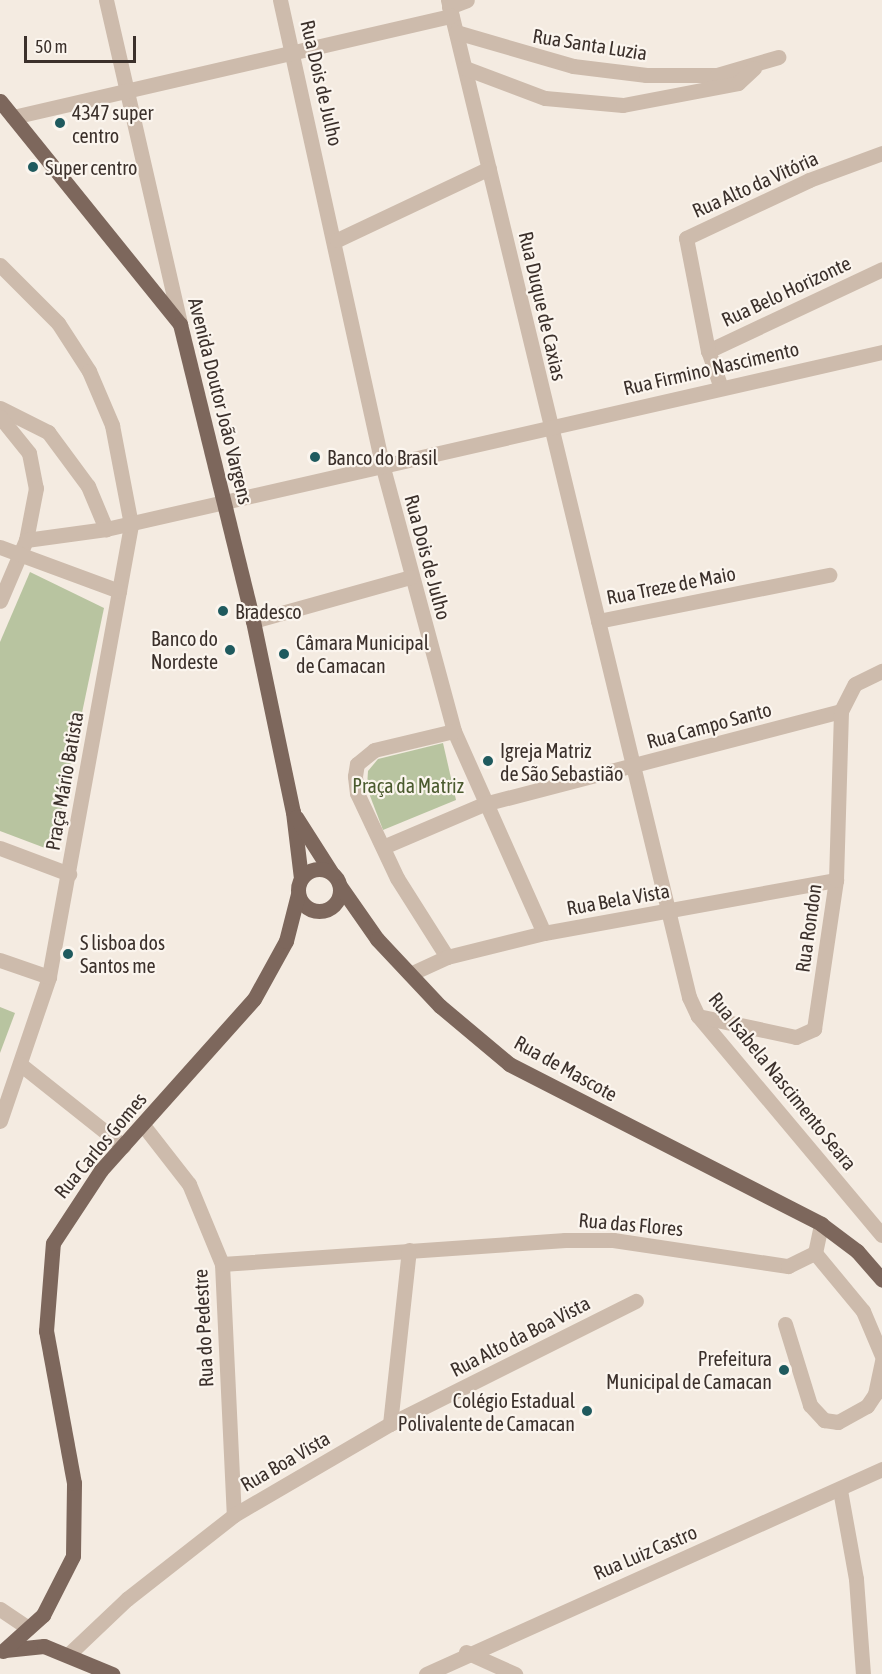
<!DOCTYPE html>
<meta charset="utf-8">
<style>
body{margin:0}
#map{position:relative;width:882px;height:1674px;overflow:hidden;background:#f4ebe1;font-family:"Asap Condensed",sans-serif}
div>[style]{position:absolute}
.green>*{inset:0;background:#b8c4a0}
.minor>*{height:15px;margin:-7.5px;padding:0 7.5px;transform-origin:7.5px;border-radius:7.5px;background:#cdbbac}
.major>*{height:15px;margin:-7.5px;padding:0 7.5px;transform-origin:7.5px;border-radius:7.5px;background:#7d675c}
.major>.ring{margin:-7.5px;padding:0;box-sizing:content-box;background:none;border:15px solid #7d675c;border-radius:50%}
.dots>*{width:16px;height:16px;translate:-50% -50%;box-sizing:border-box;border:3px solid #fbf5ee;border-radius:50%}
span{translate:-50% -50%;white-space:nowrap;text-align:center;line-height:1.15;-webkit-text-stroke:4.5px #fbf5ee;paint-order:stroke}
.street-label{font-size:20px;color:#3b302b}
.poi-label{font-size:20px;color:#3b302b}
.left{translate:0 -50%;text-align:left}
.right{translate:-100% -50%;text-align:right}
.park-label{font-size:20px;color:#4a5a2e}
.scale{position:absolute;left:24px;top:36px;width:112px;height:27px;box-sizing:border-box;border:3px solid #3b302b;border-top:0;padding-left:8px;font-size:18px;line-height:21px;white-space:nowrap;color:#3b302b;-webkit-text-stroke:4px #fbf5ee;paint-order:stroke}
</style>
<div id="map">
<div class="green">
<i style="clip-path:polygon(30px 572px,104px 608px,53px 851px,0 831px,0 642px)"></i>
<i style="clip-path:polygon(443px 743px,456px 800px,383px 830px,367px 788px,368px 771px,378px 759px)"></i>
<i style="clip-path:polygon(0 1007px,15px 1013px,0 1053px)"></i>
</div>
<div class="minor">
<i style="left:106px;top:0;width:332px;rotate:77.1deg"></i>
<i style="left:280px;top:0;width:475px;rotate:77.6deg"></i>
<i style="left:382px;top:464px;width:277px;rotate:74.9deg"></i>
<i style="left:454px;top:731px;width:221px;rotate:66deg"></i>
<i style="left:448px;top:0;width:1026px;rotate:76.41deg"></i>
<i style="left:689px;top:997px;width:21px;rotate:65deg"></i>
<i style="left:698px;top:1016px;width:286px;rotate:50deg"></i>
<i style="left:449px;top:7px;width:19px;rotate:-21deg"></i>
<i style="left:456px;top:32px;width:122px;rotate:16.2deg"></i>
<i style="left:573px;top:66px;width:74px;rotate:7deg"></i>
<i style="left:646px;top:75px;width:71px"></i>
<i style="left:717px;top:75px;width:64px;rotate:-16.4deg"></i>
<i style="left:465px;top:68px;width:85px;rotate:20.6deg"></i>
<i style="left:545px;top:98px;width:78px;rotate:5.1deg"></i>
<i style="left:623px;top:105px;width:117px;rotate:-10.8deg"></i>
<i style="left:738px;top:83px;width:22px;rotate:-43deg"></i>
<i style="left:13px;top:117px;width:450px;rotate:-13deg"></i>
<i style="left:337px;top:240px;width:168px;rotate:-25.3deg"></i>
<i style="left:0;top:265px;width:82px;rotate:45deg"></i>
<i style="left:58px;top:323px;width:57px;rotate:57.1deg"></i>
<i style="left:89px;top:371px;width:59px;rotate:66.9deg"></i>
<i style="left:112px;top:425px;width:102px;rotate:79.2deg"></i>
<i style="left:131px;top:525px;width:459px;rotate:100.3deg"></i>
<i style="left:49px;top:977px;width:152px;rotate:108.8deg"></i>
<i style="left:708px;top:351px;width:192px;rotate:-25.2deg"></i>
<i style="left:720px;top:385px;width:36px;rotate:-109deg"></i>
<i style="left:708px;top:351px;width:115px;rotate:-101deg"></i>
<i style="left:686px;top:238px;width:136px;rotate:-25.2deg"></i>
<i style="left:809px;top:180px;width:78px;rotate:-20.3deg"></i>
<i style="left:0;top:408px;width:54px;rotate:26.6deg"></i>
<i style="left:48px;top:432px;width:67px;rotate:53.5deg"></i>
<i style="left:88px;top:486px;width:47px;rotate:67.3deg"></i>
<i style="left:106px;top:529px;width:796px;rotate:-12.85deg"></i>
<i style="left:0;top:417px;width:46px;rotate:51.1deg"></i>
<i style="left:29px;top:453px;width:36px;rotate:79deg"></i>
<i style="left:36px;top:488px;width:53px;rotate:100.9deg"></i>
<i style="left:26px;top:540px;width:66px;rotate:113.1deg"></i>
<i style="left:26px;top:540px;width:81px;rotate:-7.8deg"></i>
<i style="left:0;top:547px;width:127px;rotate:20.3deg"></i>
<i style="left:253px;top:621px;width:164px;rotate:-15.6deg"></i>
<i style="left:598px;top:621px;width:236px;rotate:-11.3deg"></i>
<i style="left:383px;top:847px;width:110px;rotate:-23.1deg"></i>
<i style="left:484px;top:804px;width:369px;rotate:-14.6deg"></i>
<i style="left:0;top:848px;width:74px;rotate:20.6deg"></i>
<i style="left:447px;top:957px;width:93px;rotate:-122.3deg"></i>
<i style="left:397px;top:878px;width:94px;rotate:-115.2deg"></i>
<i style="left:357px;top:793px;width:17px;rotate:-97deg"></i>
<i style="left:355px;top:776px;width:12px;rotate:-81deg"></i>
<i style="left:357px;top:764px;width:22px;rotate:-39deg"></i>
<i style="left:374px;top:750px;width:82px;rotate:-13.4deg"></i>
<i style="left:0;top:960px;width:52px;rotate:19.1deg"></i>
<i style="left:410px;top:974px;width:41px;rotate:-24.7deg"></i>
<i style="left:447px;top:957px;width:100px;rotate:-13.9deg"></i>
<i style="left:544px;top:933px;width:297px;rotate:-10.3deg"></i>
<i style="left:698px;top:1016px;width:100px;rotate:12.1deg"></i>
<i style="left:796px;top:1037px;width:20px;rotate:-24deg"></i>
<i style="left:814px;top:1029px;width:151px;rotate:-81.6deg"></i>
<i style="left:836px;top:880px;width:169px;rotate:-88.3deg"></i>
<i style="left:841px;top:711px;width:30px;rotate:-63deg"></i>
<i style="left:855px;top:684px;width:30px;rotate:-26deg"></i>
<i style="left:20px;top:1064px;width:132px;rotate:38.5deg"></i>
<i style="left:143px;top:1125px;width:75px;rotate:52.1deg"></i>
<i style="left:189px;top:1184px;width:87px;rotate:67.6deg"></i>
<i style="left:222px;top:1264px;width:251px;rotate:87.3deg"></i>
<i style="left:815px;top:1253px;width:75px;rotate:50.4deg"></i>
<i style="left:863px;top:1311px;width:49px;rotate:67.1deg"></i>
<i style="left:222px;top:1264px;width:344px;rotate:-4deg"></i>
<i style="left:565px;top:1240px;width:48px"></i>
<i style="left:613px;top:1240px;width:177px;rotate:8.5deg"></i>
<i style="left:788px;top:1266px;width:30px;rotate:-26deg"></i>
<i style="left:815px;top:1253px;width:30px;rotate:-78deg"></i>
<i style="left:785px;top:1324px;width:85px;rotate:72.8deg"></i>
<i style="left:810px;top:1405px;width:21px;rotate:47deg"></i>
<i style="left:824px;top:1420px;width:14px;rotate:8deg"></i>
<i style="left:838px;top:1422px;width:33px;rotate:-29deg"></i>
<i style="left:867px;top:1406px;width:14px;rotate:-56deg"></i>
<i style="left:875px;top:1394px;width:34px;rotate:-78deg"></i>
<i style="left:390px;top:1424px;width:175px;rotate:-83.8deg"></i>
<i style="left:840px;top:1490px;width:90px;rotate:79.8deg"></i>
<i style="left:856px;top:1579px;width:95px;rotate:85.8deg"></i>
<i style="left:0;top:1609px;width:34px;rotate:34deg"></i>
<i style="left:466px;top:1652px;width:54px;rotate:24.2deg"></i>
<i style="left:70px;top:1653px;width:79px;rotate:-43.5deg"></i>
<i style="left:127px;top:1599px;width:136px;rotate:-38.1deg"></i>
<i style="left:234px;top:1515px;width:181px;rotate:-30.3deg"></i>
<i style="left:390px;top:1424px;width:275px;rotate:-26.6deg"></i>
<i style="left:426px;top:1674px;width:500px;rotate:-24.2deg"></i>
</div>
<div class="major">
<i style="left:0;top:101px;width:287px;rotate:51.1deg"></i>
<i style="left:180px;top:324px;width:306px;rotate:76.2deg"></i>
<i style="left:253px;top:621px;width:195px;rotate:78.2deg"></i>
<i style="left:293px;top:812px;width:66px;rotate:83.1deg"></i>
<i style="left:296px;top:817px;width:65px;rotate:57.5deg"></i>
<i class="ring" style="left:298px;top:869px;width:27px;height:27px"></i>
<i style="left:340px;top:886px;width:65px;rotate:55.1deg"></i>
<i style="left:377px;top:939px;width:92px;rotate:46.8deg"></i>
<i style="left:440px;top:1006px;width:90px;rotate:40deg"></i>
<i style="left:509px;top:1064px;width:351px;rotate:27.1deg"></i>
<i style="left:821px;top:1224px;width:45px;rotate:36.9deg"></i>
<i style="left:857px;top:1251px;width:38px;rotate:49deg"></i>
<i style="left:5px;top:1650px;width:39px;rotate:-6deg"></i>
<i style="left:44px;top:1646px;width:74px;rotate:22.4deg"></i>
<i style="left:3px;top:1651px;width:54px;rotate:-42deg"></i>
<i style="left:43px;top:1615px;width:66px;rotate:-63deg"></i>
<i style="left:73px;top:1556px;width:73px;rotate:-89.2deg"></i>
<i style="left:74px;top:1483px;width:155px;rotate:-100.4deg"></i>
<i style="left:46px;top:1331px;width:88px;rotate:-85.5deg"></i>
<i style="left:53px;top:1243px;width:87px;rotate:-56.7deg"></i>
<i style="left:101px;top:1170px;width:229px;rotate:-48.2deg"></i>
<i style="left:254px;top:999px;width:66px;rotate:-61.1deg"></i>
<i style="left:286px;top:941px;width:49px;rotate:-75.7deg"></i>
</div>
<div class="dots">
<i style="left:60px;top:123px;background:#1f5a5e"></i>
<i style="left:33px;top:167px;background:#1f5a5e"></i>
<i style="left:315px;top:457px;background:#1f5a5e"></i>
<i style="left:223px;top:611px;background:#1f5a5e"></i>
<i style="left:230px;top:650px;background:#1f5a5e"></i>
<i style="left:284px;top:654px;background:#1f5a5e"></i>
<i style="left:488px;top:761px;background:#1f5a5e"></i>
<i style="left:68px;top:954px;background:#1f5a5e"></i>
<i style="left:784px;top:1370px;background:#1f5a5e"></i>
<i style="left:587px;top:1411px;background:#1f5a5e"></i>
</div>
<div class="street-label">
<span style="left:590px;top:44px;rotate:9deg">Rua Santa Luzia</span>
<span style="left:322px;top:83px;rotate:77deg">Rua Dois de Julho</span>
<span style="left:755px;top:184px;rotate:-24deg">Rua Alto da Vitória</span>
<span style="left:786px;top:291px;rotate:-25deg">Rua Belo Horizonte</span>
<span style="left:543px;top:306px;rotate:77deg">Rua Duque de Caxias</span>
<span style="left:711px;top:368px;rotate:-13deg">Rua Firmino Nascimento</span>
<span style="left:221px;top:401px;rotate:76deg">Avenida Doutor João Vargens</span>
<span style="left:428px;top:557px;rotate:75deg">Rua Dois de Julho</span>
<span style="left:671px;top:585px;rotate:-11deg">Rua Treze de Maio</span>
<span style="left:709px;top:725px;rotate:-15deg">Rua Campo Santo</span>
<span style="left:64px;top:781px;rotate:-80deg">Praça Mário Batista</span>
<span style="left:618px;top:899px;rotate:-10deg">Rua Bela Vista</span>
<span style="left:808px;top:928px;rotate:-82deg">Rua Rondon</span>
<span style="left:566px;top:1068px;rotate:29deg">Rua de Mascote</span>
<span style="left:783px;top:1081px;rotate:51deg">Rua Isabela Nascimento Seara</span>
<span style="left:100px;top:1145px;rotate:-50deg">Rua Carlos Gomes</span>
<span style="left:631px;top:1224px;rotate:5deg">Rua das Flores</span>
<span style="left:203px;top:1328px;rotate:-93deg">Rua do Pedestre</span>
<span style="left:520px;top:1336px;rotate:-27deg">Rua Alto da Boa Vista</span>
<span style="left:285px;top:1461px;rotate:-30deg">Rua Boa Vista</span>
<span style="left:645px;top:1552px;rotate:-23deg">Rua Luiz Castro</span>
</div>
<div class="poi-label">
<span class="left" style="left:72px;top:124px">4347 super<br>centro</span>
<span class="left" style="left:45px;top:167px">Super centro</span>
<span class="left" style="left:327px;top:457px">Banco do Brasil</span>
<span class="left" style="left:235px;top:611px">Bradesco</span>
<span class="right" style="left:218px;top:650px">Banco do<br>Nordeste</span>
<span class="left" style="left:296px;top:654px">Câmara Municipal<br>de Camacan</span>
<span class="left" style="left:500px;top:762px">Igreja Matriz<br>de São Sebastião</span>
<span class="left" style="left:80px;top:954px">S lisboa dos<br>Santos me</span>
<span class="right" style="left:772px;top:1370px">Prefeitura<br>Municipal de Camacan</span>
<span class="right" style="left:575px;top:1412px">Colégio Estadual<br>Polivalente de Camacan</span>
</div>
<div class="park-label">
<span style="left:408px;top:785px">Praça da Matriz</span>
</div>
<div class="scale">50 m</div>
</div>
